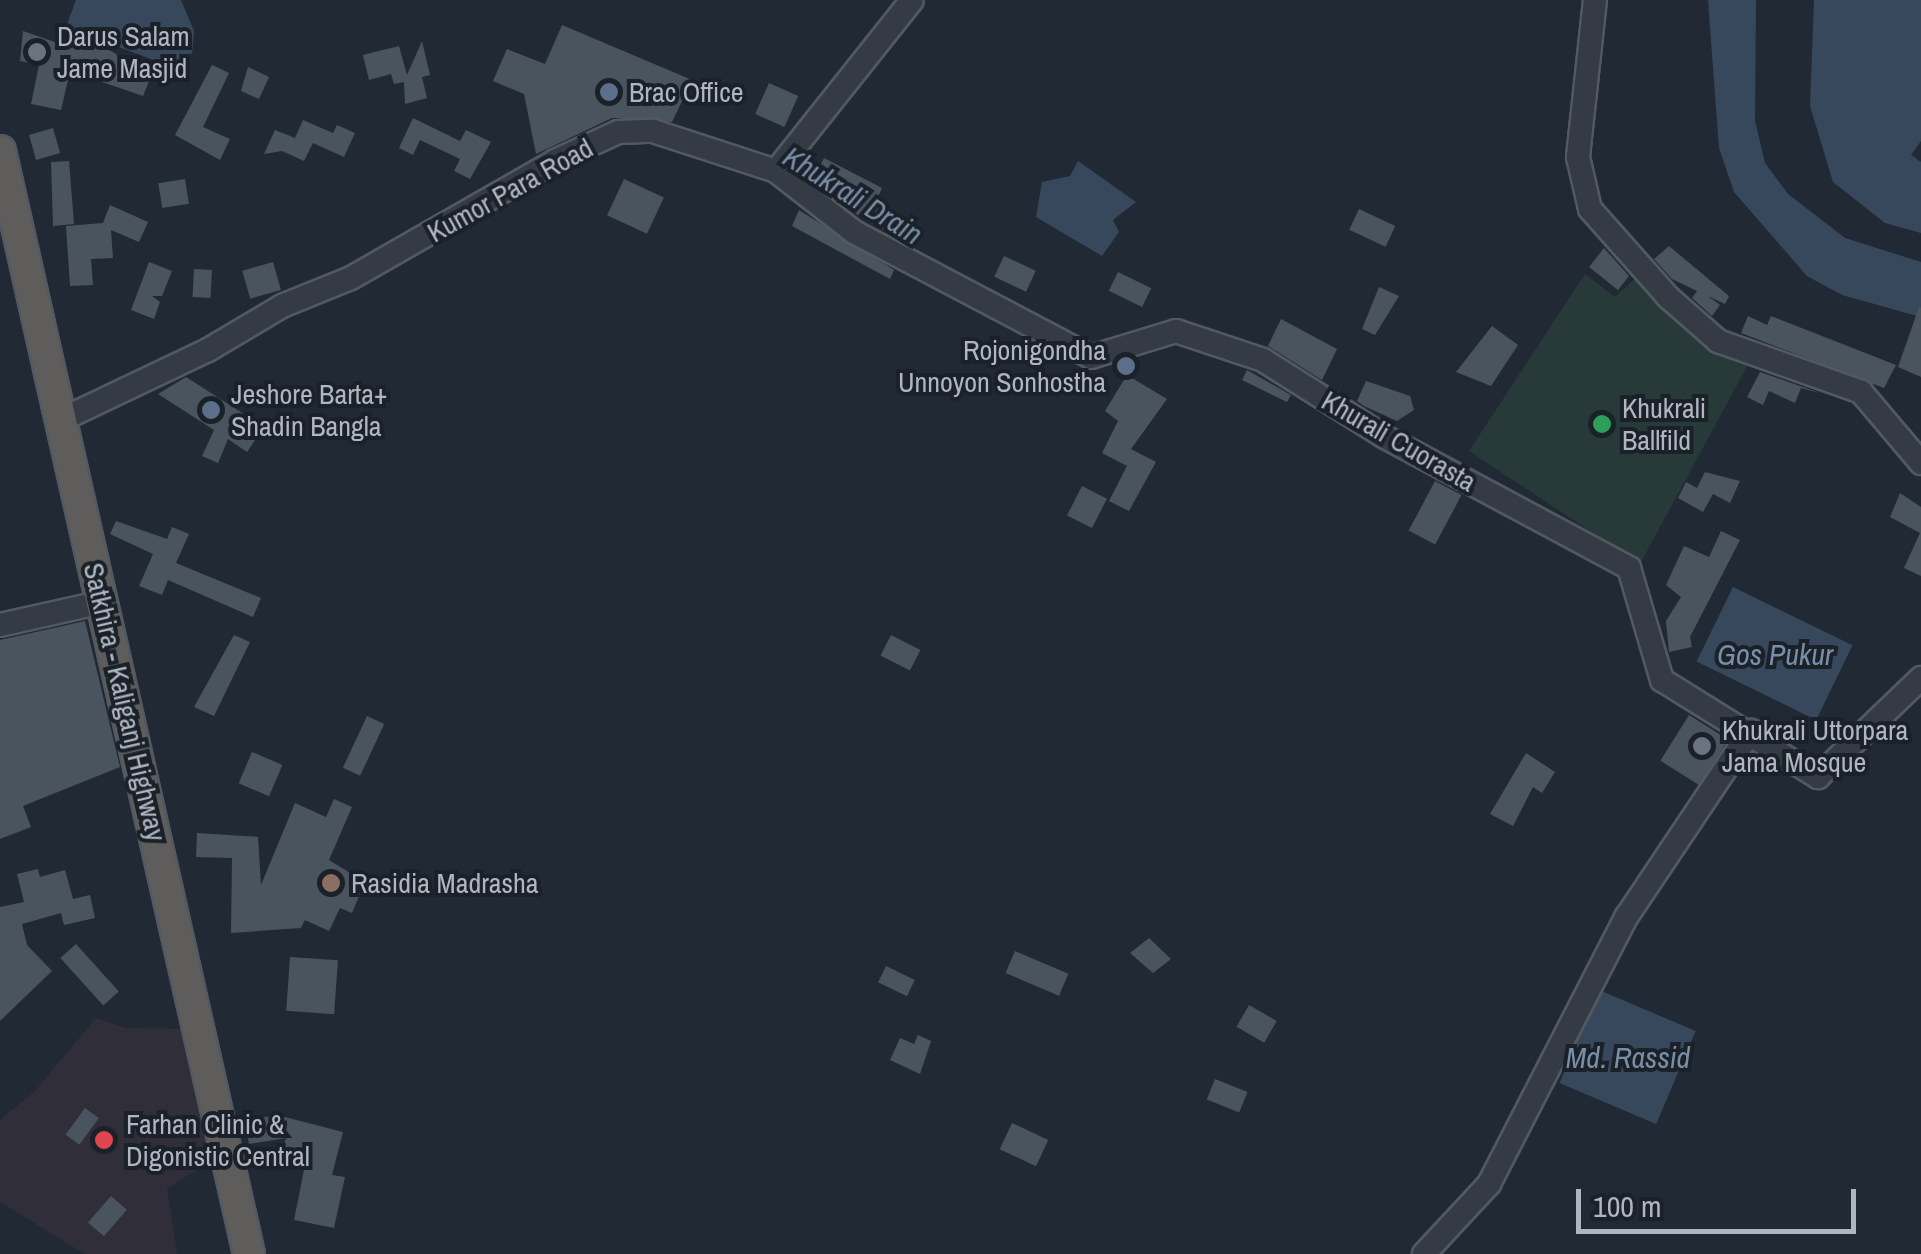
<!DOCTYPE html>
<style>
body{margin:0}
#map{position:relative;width:1921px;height:1254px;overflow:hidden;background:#212a34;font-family:"Archivo Narrow",sans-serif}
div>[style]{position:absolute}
.medical>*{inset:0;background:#302e39}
.green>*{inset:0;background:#273939}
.water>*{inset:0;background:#38485c;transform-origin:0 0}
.building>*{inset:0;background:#4a545f;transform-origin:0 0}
.roads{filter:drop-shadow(2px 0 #525962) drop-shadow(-2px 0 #525962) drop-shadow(0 2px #525962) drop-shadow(0 -2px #525962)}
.tertiary>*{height:22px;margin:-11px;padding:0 11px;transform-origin:11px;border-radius:11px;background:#343b44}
.trunk>*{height:30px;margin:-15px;padding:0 15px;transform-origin:15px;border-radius:15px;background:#5e5d5b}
.dots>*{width:28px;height:28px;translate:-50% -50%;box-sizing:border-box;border:5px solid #1a2129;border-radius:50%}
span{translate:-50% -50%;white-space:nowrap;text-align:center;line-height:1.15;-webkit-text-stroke:8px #1a2129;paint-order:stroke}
.poi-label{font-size:28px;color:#aeb6c1}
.left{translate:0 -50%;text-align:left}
.right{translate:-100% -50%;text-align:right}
.street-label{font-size:28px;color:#aeb6c1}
.water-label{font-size:30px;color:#798ea7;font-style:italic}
.scale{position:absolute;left:1576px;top:1189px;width:280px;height:45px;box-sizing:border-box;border:5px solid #aeb6c1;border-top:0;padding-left:12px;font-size:30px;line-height:35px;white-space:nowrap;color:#aeb6c1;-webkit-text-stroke:8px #1a2129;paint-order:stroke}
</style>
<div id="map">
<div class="medical">
<i style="clip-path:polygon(96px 1018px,126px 1028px,184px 1029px,213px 1159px,167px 1189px,177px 1254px,85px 1254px,0 1202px,0 1120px,35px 1091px)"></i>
</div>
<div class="green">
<i style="clip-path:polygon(1585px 274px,1615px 297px,1639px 275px,1750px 361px,1640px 564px,1469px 451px)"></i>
</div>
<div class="water">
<i style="clip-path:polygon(76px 0,181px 0,194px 31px,192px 53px,172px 67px,66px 27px)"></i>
<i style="clip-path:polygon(1708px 0,1756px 0,1755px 121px,1765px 163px,1788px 194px,1845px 238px,1921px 262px,1921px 317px,1842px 295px,1807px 276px,1734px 192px,1719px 148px)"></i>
<i style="clip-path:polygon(1814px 0,1921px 0,1921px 141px,1911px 155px,1921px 162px,1921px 233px,1885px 223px,1833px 182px,1810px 106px)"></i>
<i style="clip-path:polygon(1078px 161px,1136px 202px,1113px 220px,1119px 232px,1102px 256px,1036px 217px,1042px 182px,1070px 176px)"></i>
<i style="left:1733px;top:587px;width:133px;height:83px;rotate:26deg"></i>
<i style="left:1599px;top:990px;width:105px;height:101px;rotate:23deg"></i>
</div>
<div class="building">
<i style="clip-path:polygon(562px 25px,692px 80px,672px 122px,612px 118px,536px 154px,524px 94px,493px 81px,507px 49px,545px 64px)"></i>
<i style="clip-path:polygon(23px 31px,69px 47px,75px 35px,113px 52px,150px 79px,143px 96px,70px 71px,61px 110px,31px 104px,39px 65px,20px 61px)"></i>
<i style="clip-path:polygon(422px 41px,430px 75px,422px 77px,427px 98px,405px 104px,404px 82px,394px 84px,391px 74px,369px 80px,363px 55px,399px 46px,407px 75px)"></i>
<i style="clip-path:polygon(212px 65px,229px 73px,203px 127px,230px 139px,220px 160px,175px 135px)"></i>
<i style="clip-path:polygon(248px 67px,269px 77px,259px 99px,241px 91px)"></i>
<i style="left:769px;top:83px;width:32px;height:34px;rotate:24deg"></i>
<i style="clip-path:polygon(413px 118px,460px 141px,466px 130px,491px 142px,470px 179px,454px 171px,460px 159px,420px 140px,413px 155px,399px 148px)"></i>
<i style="clip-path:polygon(303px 120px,333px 133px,337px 125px,355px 133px,344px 157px,313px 143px,304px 161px,282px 151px,264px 154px,275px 130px,295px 138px)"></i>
<i style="left:53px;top:128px;width:26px;height:25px;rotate:74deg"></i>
<i style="clip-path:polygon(824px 158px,882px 188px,876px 201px,893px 209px,883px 230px,851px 211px,858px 197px,815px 176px)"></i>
<i style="clip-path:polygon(69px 161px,74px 224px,53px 226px,51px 162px)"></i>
<i style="left:185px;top:179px;width:25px;height:27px;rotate:81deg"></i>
<i style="left:624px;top:179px;width:44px;height:40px;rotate:25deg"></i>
<i style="clip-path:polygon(110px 205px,148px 222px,139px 242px,111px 230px,113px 258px,91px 259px,93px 285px,70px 286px,66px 226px,103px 223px)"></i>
<i style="left:1359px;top:209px;width:40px;height:23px;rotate:25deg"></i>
<i style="clip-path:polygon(799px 210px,894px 270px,890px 279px,792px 226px)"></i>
<i style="clip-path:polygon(1669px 246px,1729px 296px,1725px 304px,1708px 296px,1720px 305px,1712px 316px,1692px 298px,1697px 291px,1672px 279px,1654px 259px)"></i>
<i style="clip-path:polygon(1604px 248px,1629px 276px,1618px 290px,1589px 267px)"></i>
<i style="left:1004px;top:256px;width:35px;height:23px;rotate:25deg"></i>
<i style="clip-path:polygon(149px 262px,172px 271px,162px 296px,152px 296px,160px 302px,154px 319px,131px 310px)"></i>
<i style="left:273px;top:262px;width:29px;height:32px;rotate:74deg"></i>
<i style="left:194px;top:269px;width:18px;height:28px;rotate:3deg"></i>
<i style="left:1118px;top:272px;width:37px;height:21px;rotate:26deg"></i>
<i style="clip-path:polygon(1379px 287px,1399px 296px,1375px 335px,1362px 329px)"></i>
<i style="clip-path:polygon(1919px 307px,1921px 308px,1921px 377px,1898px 367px)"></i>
<i style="clip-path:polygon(1748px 316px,1767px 325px,1771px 316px,1896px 365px,1884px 388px,1741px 333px)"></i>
<i style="clip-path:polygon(1281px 319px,1337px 349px,1322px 380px,1268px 346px)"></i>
<i style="clip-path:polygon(1492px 326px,1518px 345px,1491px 386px,1456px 372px)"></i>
<i style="clip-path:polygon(1247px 370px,1291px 395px,1287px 402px,1242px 380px)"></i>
<i style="clip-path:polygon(1760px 372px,1820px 393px,1801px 388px,1795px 403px,1769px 391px,1763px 405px,1747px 397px)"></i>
<i style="clip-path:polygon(1127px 375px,1167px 399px,1131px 449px,1156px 462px,1129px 511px,1109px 501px,1127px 466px,1102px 453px,1118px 421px,1105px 411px)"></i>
<i style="clip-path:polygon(186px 377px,264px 427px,247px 452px,228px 439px,218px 463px,202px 456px,214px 430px,158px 394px)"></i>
<i style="clip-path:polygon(1366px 381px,1410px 396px,1414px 410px,1397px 421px,1364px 406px,1357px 401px)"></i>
<i style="clip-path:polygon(1705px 472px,1740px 481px,1730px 503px,1713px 494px,1703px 512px,1678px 498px,1686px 482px,1697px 488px)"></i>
<i style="left:1435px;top:481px;width:30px;height:56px;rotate:28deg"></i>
<i style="left:1082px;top:486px;width:28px;height:33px;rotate:27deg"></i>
<i style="clip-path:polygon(1900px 493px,1921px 507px,1921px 576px,1904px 568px,1920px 533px,1890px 517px)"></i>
<i style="clip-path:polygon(116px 521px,167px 539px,172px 527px,189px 534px,176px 563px,261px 598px,253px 617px,168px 580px,162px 595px,139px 586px,153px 554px,110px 534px)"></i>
<i style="clip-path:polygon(1721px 531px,1740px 540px,1690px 637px,1692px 647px,1669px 652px,1666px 621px,1681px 597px,1666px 585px,1684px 546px,1709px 557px)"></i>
<i style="clip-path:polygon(85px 621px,120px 767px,23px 806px,31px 827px,0 839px,0 640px)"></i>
<i style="clip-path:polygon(234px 635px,250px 642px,214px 716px,194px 707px)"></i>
<i style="left:891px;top:635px;width:33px;height:23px;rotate:27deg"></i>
<i style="left:1689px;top:715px;width:46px;height:54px;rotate:32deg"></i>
<i style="left:367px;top:716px;width:19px;height:57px;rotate:25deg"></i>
<i style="left:252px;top:752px;width:33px;height:34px;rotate:23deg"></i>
<i style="clip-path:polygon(1526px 753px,1555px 772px,1542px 793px,1533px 787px,1513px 826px,1490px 814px)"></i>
<i style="clip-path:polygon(334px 799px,352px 807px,329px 860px,365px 882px,352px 913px,340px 908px,329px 931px,305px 920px,301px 928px,231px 933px,232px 858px,196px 857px,197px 833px,258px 837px,261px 885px,295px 803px,326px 817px)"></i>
<i style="clip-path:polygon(38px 869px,40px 877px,65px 870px,73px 899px,90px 895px,95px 918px,64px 925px,61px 913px,22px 924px,27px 945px,52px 971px,0 1021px,0 907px,24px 902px,17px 874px)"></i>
<i style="clip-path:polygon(1149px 938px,1171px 959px,1153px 973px,1130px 953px)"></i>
<i style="left:76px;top:944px;width:64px;height:21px;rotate:48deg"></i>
<i style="left:1015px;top:951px;width:58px;height:24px;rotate:23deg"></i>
<i style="left:290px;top:957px;width:48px;height:54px;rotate:4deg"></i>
<i style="left:886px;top:966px;width:32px;height:18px;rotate:26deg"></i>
<i style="left:1249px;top:1005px;width:32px;height:25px;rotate:30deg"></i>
<i style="clip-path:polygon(918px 1035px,931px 1041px,920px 1074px,890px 1060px,900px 1038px,914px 1044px)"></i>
<i style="left:1215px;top:1079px;width:35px;height:22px;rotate:22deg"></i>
<i style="left:85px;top:1108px;width:17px;height:33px;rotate:36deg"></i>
<i style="clip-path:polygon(277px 1115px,343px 1132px,332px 1175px,345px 1177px,334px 1228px,294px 1220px,305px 1165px,280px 1159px,286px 1138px,249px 1144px,245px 1121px)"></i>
<i style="left:1012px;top:1123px;width:40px;height:29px;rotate:25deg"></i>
<i style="left:111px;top:1196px;width:21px;height:35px;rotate:41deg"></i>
</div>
<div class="roads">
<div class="tertiary">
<i style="left:1595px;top:0;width:158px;rotate:96.2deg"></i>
<i style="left:1578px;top:157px;width:53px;rotate:77deg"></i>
<i style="left:1590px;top:209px;width:118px;rotate:48.4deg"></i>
<i style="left:1668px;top:297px;width:67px;rotate:41.3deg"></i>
<i style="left:1718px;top:341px;width:152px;rotate:19.6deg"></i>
<i style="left:1861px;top:392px;width:93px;rotate:49.8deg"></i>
<i style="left:776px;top:171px;width:99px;rotate:38deg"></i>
<i style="left:854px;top:232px;width:268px;rotate:27.8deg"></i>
<i style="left:1091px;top:357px;width:89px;rotate:-17deg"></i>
<i style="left:1176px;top:331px;width:92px;rotate:18.4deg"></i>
<i style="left:1263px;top:360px;width:144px;rotate:32.3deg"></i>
<i style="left:1385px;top:437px;width:277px;rotate:28.2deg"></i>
<i style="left:1629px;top:568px;width:117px;rotate:73.6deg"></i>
<i style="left:1662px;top:680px;width:184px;rotate:31.9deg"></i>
<i style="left:1818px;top:777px;width:143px;rotate:-43.9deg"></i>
<i style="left:61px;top:420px;width:163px;rotate:-25.5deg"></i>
<i style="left:208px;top:350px;width:86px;rotate:-30.7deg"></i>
<i style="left:282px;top:306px;width:74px;rotate:-22.1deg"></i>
<i style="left:351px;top:278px;width:235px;rotate:-29.8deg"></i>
<i style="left:555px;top:161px;width:69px;rotate:-24.7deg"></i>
<i style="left:618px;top:132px;width:35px;rotate:-2deg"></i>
<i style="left:653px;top:131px;width:129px;rotate:18deg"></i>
<i style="left:776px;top:171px;width:218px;rotate:-51.5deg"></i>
<i style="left:0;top:625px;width:106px;rotate:-12.6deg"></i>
<i style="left:1424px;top:1254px;width:96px;rotate:-47.1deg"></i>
<i style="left:1489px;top:1184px;width:301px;rotate:-62.8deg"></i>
<i style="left:1627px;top:916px;width:223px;rotate:-56.2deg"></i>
</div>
<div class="trunk">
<i style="left:0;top:151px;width:1131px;rotate:77.28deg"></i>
</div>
</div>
<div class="dots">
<i style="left:37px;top:52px;background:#6b7280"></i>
<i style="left:609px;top:92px;background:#5c6f8a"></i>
<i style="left:1126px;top:366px;background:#5c6f8a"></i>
<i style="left:211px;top:410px;background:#5c6f8a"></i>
<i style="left:1602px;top:424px;background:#2e9e5b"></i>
<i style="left:1702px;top:746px;background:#6b7280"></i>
<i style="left:331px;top:883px;background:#8d6e63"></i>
<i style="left:104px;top:1140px;background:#e0444e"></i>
</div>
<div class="poi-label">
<span class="left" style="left:57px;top:52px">Darus Salam<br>Jame Masjid</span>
<span class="left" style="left:629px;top:92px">Brac Office</span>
<span class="right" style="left:1106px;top:366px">Rojonigondha<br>Unnoyon Sonhostha</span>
<span class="left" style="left:231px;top:410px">Jeshore Barta+<br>Shadin Bangla</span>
<span class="left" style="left:1622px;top:424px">Khukrali<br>Ballfild</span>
<span class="left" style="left:1722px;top:746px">Khukrali Uttorpara<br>Jama Mosque</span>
<span class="left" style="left:351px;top:883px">Rasidia Madrasha</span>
<span class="left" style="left:126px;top:1140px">Farhan Clinic &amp;<br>Digonistic Central</span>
</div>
<div class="street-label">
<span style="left:510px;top:190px;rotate:-29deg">Kumor Para Road</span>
<span style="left:1399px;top:441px;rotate:30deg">Khurali Cuorasta</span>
<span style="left:125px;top:702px;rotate:77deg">Satkhira - Kaliganj Highway</span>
</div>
<div class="water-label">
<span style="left:853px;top:195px;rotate:32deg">Khukrali Drain</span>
<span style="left:1775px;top:654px">Gos Pukur</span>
<span style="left:1628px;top:1057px">Md. Rassid</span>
</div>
<div class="scale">100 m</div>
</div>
